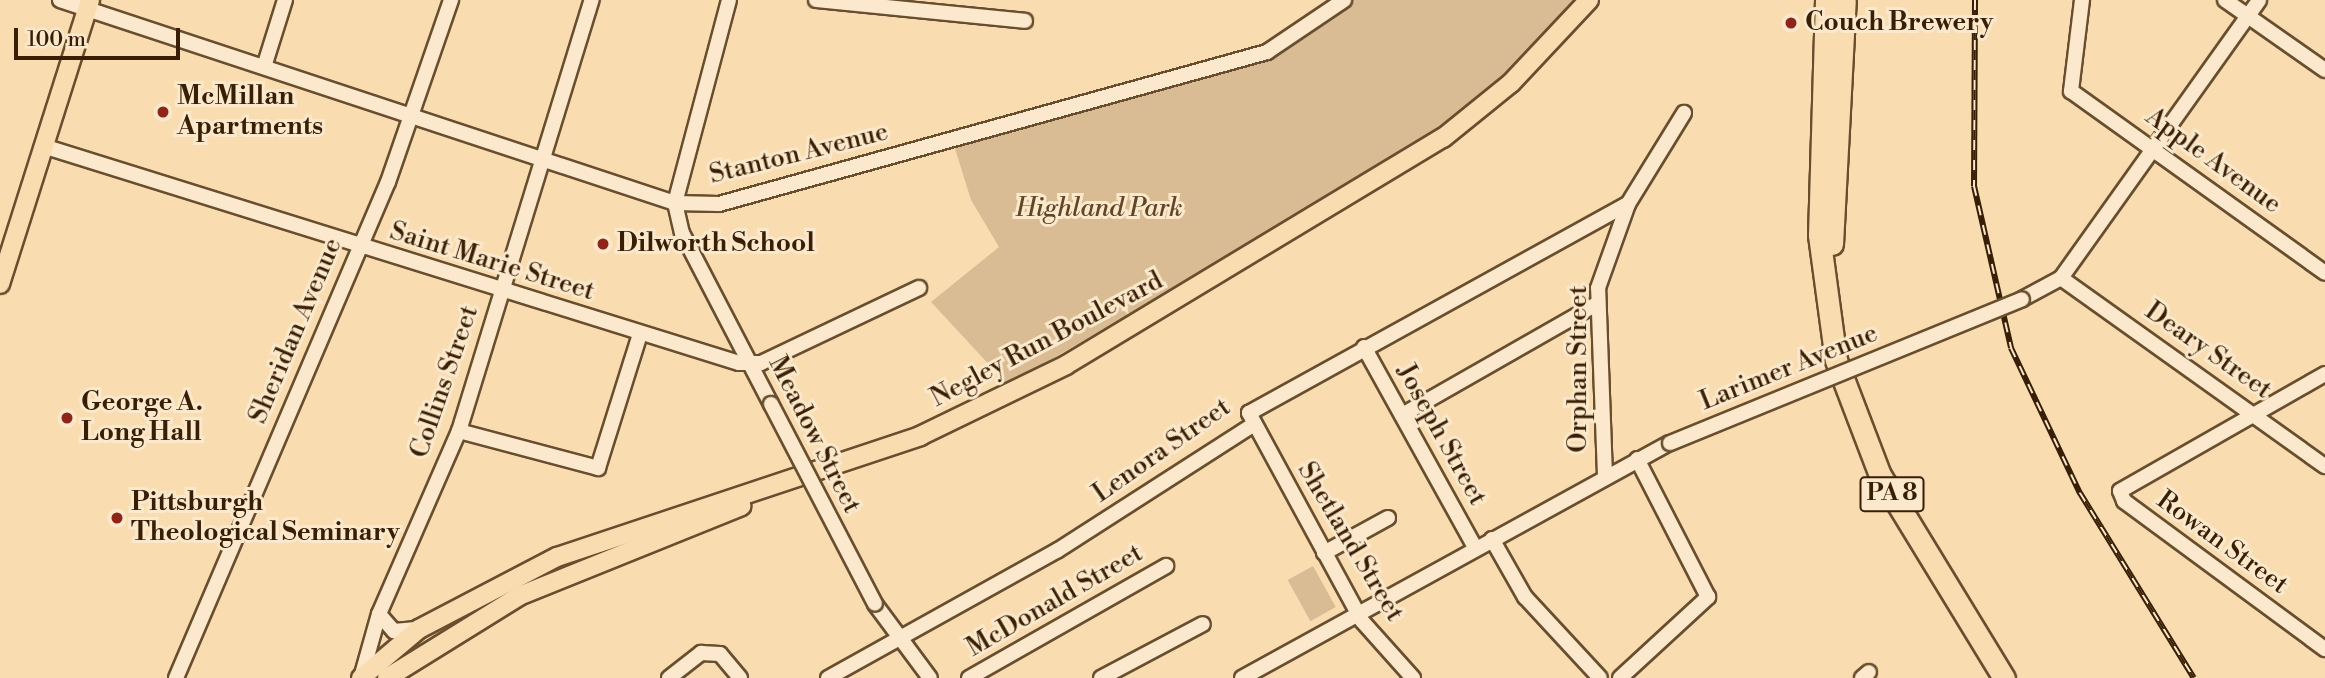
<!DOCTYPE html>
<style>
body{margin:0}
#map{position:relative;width:2325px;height:678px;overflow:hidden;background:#fadcb1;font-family:"Libre Bodoni",serif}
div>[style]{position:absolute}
.green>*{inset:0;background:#d9bc93;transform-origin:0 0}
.roads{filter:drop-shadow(2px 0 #684e2e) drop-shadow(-2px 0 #684e2e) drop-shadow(0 2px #684e2e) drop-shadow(0 -2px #684e2e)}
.minor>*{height:14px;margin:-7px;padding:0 7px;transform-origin:7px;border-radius:7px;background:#fce8cc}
.major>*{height:18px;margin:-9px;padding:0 9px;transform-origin:9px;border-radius:9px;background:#fadcb1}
.highway>*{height:21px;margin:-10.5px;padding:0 10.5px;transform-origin:10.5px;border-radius:10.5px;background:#fadcb1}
.rail>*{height:6px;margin-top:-3px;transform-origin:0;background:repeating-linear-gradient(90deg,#fce8cc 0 10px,#381f03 0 20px);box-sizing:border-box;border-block:2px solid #381f03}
.bridges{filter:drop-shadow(2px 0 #684e2e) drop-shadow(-2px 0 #684e2e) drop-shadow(0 2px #684e2e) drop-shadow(0 -2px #684e2e)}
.minor-bridge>*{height:14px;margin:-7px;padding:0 7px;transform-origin:7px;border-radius:7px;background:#fce8cc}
.dots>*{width:19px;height:19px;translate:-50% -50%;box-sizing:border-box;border:4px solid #fce8cc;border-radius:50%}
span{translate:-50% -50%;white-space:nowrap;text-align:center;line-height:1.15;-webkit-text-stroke:6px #fce8cc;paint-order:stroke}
.shield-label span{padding:2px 5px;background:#fce8cc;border:2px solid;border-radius:5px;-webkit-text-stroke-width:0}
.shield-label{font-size:24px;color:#381f03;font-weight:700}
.poi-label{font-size:26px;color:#381f03;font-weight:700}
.left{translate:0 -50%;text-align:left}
.street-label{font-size:26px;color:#381f03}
.park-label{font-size:26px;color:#604627;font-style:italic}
.scale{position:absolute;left:14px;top:28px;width:166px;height:32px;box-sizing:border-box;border:4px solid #381f03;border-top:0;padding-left:9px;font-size:21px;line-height:24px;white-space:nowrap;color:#381f03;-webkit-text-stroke:5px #fce8cc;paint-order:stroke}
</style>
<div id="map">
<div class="green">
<i style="clip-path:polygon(1342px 0,1576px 0,1504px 75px,1419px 142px,1008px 385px,931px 302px,999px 247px,971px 200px,952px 139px,1283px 45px)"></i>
<i style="left:1313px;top:566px;width:47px;height:29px;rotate:61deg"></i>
</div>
<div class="roads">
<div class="minor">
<i style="left:60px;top:0;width:648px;rotate:18.27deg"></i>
<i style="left:675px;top:203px;width:44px;rotate:1.3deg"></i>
<i style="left:719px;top:204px;width:569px;rotate:-15.5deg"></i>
<i style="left:1267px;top:52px;width:93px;rotate:-34deg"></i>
<i style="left:729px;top:0;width:210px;rotate:104.9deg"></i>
<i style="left:675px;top:203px;width:31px;rotate:77deg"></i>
<i style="left:682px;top:233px;width:193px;rotate:62.5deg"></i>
<i style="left:816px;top:0;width:210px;rotate:5.7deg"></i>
<i style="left:2082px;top:0;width:92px;rotate:96.9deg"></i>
<i style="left:2071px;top:91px;width:312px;rotate:35.6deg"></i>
<i style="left:2225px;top:0;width:122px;rotate:35deg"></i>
<i style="left:264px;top:67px;width:70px;rotate:-72.6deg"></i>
<i style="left:43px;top:146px;width:729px;rotate:17.32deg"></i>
<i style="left:739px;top:363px;width:22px"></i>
<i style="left:761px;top:363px;width:175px;rotate:-25.4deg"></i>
<i style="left:2061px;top:278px;width:324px;rotate:35.5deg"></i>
<i style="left:2022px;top:299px;width:44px;rotate:-28.3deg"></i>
<i style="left:2061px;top:278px;width:341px;rotate:-54.5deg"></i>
<i style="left:1364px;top:347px;width:229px;rotate:61deg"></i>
<i style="left:2325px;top:374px;width:236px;rotate:150.3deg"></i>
<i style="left:2120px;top:491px;width:11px;rotate:68deg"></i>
<i style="left:2124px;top:501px;width:250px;rotate:36.4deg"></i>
<i style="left:1402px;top:415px;width:226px;rotate:-29.7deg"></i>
<i style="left:459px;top:431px;width:144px;rotate:14.9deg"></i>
<i style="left:598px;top:468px;width:140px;rotate:-72.6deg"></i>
<i style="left:1605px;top:476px;width:188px;rotate:-92.1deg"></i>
<i style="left:1598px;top:288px;width:89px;rotate:-70.3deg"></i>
<i style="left:1628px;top:204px;width:107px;rotate:-58.4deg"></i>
<i style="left:1492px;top:539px;width:67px;rotate:60.4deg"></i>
<i style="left:1525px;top:597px;width:110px;rotate:47.2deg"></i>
<i style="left:1324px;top:553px;width:73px;rotate:-28.7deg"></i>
<i style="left:875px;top:604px;width:92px;rotate:53.4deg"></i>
<i style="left:379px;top:614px;width:23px;rotate:49deg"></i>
<i style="left:394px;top:631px;width:25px;rotate:-5deg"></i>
<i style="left:176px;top:678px;width:539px;rotate:-66.86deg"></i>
<i style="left:388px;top:182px;width:193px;rotate:-70.9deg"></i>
<i style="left:361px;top:678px;width:66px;rotate:-74.3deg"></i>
<i style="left:379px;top:614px;width:200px;rotate:-66.4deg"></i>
<i style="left:459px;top:431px;width:451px;rotate:-72.9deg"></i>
<i style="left:669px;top:678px;width:41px;rotate:-38deg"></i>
<i style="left:701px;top:653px;width:19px;rotate:3deg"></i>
<i style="left:720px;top:654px;width:31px;rotate:50deg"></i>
<i style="left:828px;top:678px;width:263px;rotate:-29.1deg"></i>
<i style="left:1058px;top:550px;width:233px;rotate:-32.7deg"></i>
<i style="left:969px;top:678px;width:227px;rotate:-29.6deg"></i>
<i style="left:1101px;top:678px;width:115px;rotate:-27.9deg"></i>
<i style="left:1242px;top:678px;width:488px;rotate:-28.8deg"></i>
<i style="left:1413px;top:678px;width:76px;rotate:-131.8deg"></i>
<i style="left:1362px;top:621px;width:237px;rotate:-118.5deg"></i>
<i style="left:1249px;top:413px;width:433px;rotate:-28.9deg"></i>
<i style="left:1620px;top:678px;width:120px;rotate:-42.6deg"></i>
<i style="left:1708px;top:597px;width:155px;rotate:-117.2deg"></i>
<i style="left:1862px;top:678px;width:9px;rotate:-41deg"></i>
</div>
<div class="major">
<i style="left:0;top:284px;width:298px;rotate:-72.4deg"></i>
<i style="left:361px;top:678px;width:76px;rotate:-40.2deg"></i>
<i style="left:419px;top:629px;width:156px;rotate:-27.6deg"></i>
<i style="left:557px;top:557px;width:383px;rotate:-18.4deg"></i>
<i style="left:920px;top:436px;width:162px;rotate:-25.9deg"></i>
<i style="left:1066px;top:365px;width:440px;rotate:-31.1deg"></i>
<i style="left:1443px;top:138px;width:87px;rotate:-39deg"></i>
<i style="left:1511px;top:83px;width:114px;rotate:-46.8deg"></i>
<i style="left:387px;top:678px;width:155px;rotate:-31.8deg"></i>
<i style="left:519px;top:596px;width:240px;rotate:-22deg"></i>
</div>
<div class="highway">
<i style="left:1826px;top:0;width:235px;rotate:91.7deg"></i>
<i style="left:1819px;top:235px;width:126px;rotate:82.3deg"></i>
<i style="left:1836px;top:360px;width:123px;rotate:69.1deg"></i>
<i style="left:1880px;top:475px;width:238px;rotate:58.6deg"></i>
<i style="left:1832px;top:244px;width:244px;rotate:-87deg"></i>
</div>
</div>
<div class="rail">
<i style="left:1975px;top:0;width:186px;rotate:90.3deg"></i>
<i style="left:1974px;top:186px;width:166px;rotate:77.1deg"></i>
<i style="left:2011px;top:348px;width:161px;rotate:64.6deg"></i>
<i style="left:2080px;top:493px;width:217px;rotate:58.4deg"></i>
</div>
<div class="bridges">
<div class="minor-bridge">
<i style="left:771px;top:404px;width:225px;rotate:62.5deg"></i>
<i style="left:1670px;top:443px;width:380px;rotate:-22.2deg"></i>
</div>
</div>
<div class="dots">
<i style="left:1791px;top:23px;background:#8f2418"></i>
<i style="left:163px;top:112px;background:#8f2418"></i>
<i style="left:603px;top:244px;background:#8f2418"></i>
<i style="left:67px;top:418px;background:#8f2418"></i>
<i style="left:117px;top:518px;background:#8f2418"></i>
</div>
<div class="shield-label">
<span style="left:1892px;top:494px">PA 8</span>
</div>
<div class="poi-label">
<span class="left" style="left:1805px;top:23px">Couch Brewery</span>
<span class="left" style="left:177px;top:112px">McMillan<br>Apartments</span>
<span class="left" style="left:617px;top:244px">Dilworth School</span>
<span class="left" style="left:81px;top:418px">George A.<br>Long Hall</span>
<span class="left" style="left:131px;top:518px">Pittsburgh<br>Theological Seminary</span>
</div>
<div class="street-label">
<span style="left:799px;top:154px;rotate:-14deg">Stanton Avenue</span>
<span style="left:2213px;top:161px;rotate:36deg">Apple Avenue</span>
<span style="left:492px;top:262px;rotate:17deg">Saint Marie Street</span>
<span style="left:296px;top:331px;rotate:-67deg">Sheridan Avenue</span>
<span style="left:1047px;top:340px;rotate:-28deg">Negley Run Boulevard</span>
<span style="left:2208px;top:351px;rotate:35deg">Deary Street</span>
<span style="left:1789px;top:368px;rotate:-22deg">Larimer Avenue</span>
<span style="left:1579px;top:369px;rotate:-90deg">Orphan Street</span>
<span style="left:445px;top:382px;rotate:-71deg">Collins Street</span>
<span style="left:814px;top:435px;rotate:63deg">Meadow Street</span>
<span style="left:1441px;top:435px;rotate:61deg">Joseph Street</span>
<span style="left:1162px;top:451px;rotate:-35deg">Lenora Street</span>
<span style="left:1350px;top:542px;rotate:59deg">Shetland Street</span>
<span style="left:2222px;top:543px;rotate:36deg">Rowan Street</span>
<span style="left:1055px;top:601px;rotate:-30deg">McDonald Street</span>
</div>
<div class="park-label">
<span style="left:1099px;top:209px">Highland Park</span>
</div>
<div class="scale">100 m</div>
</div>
